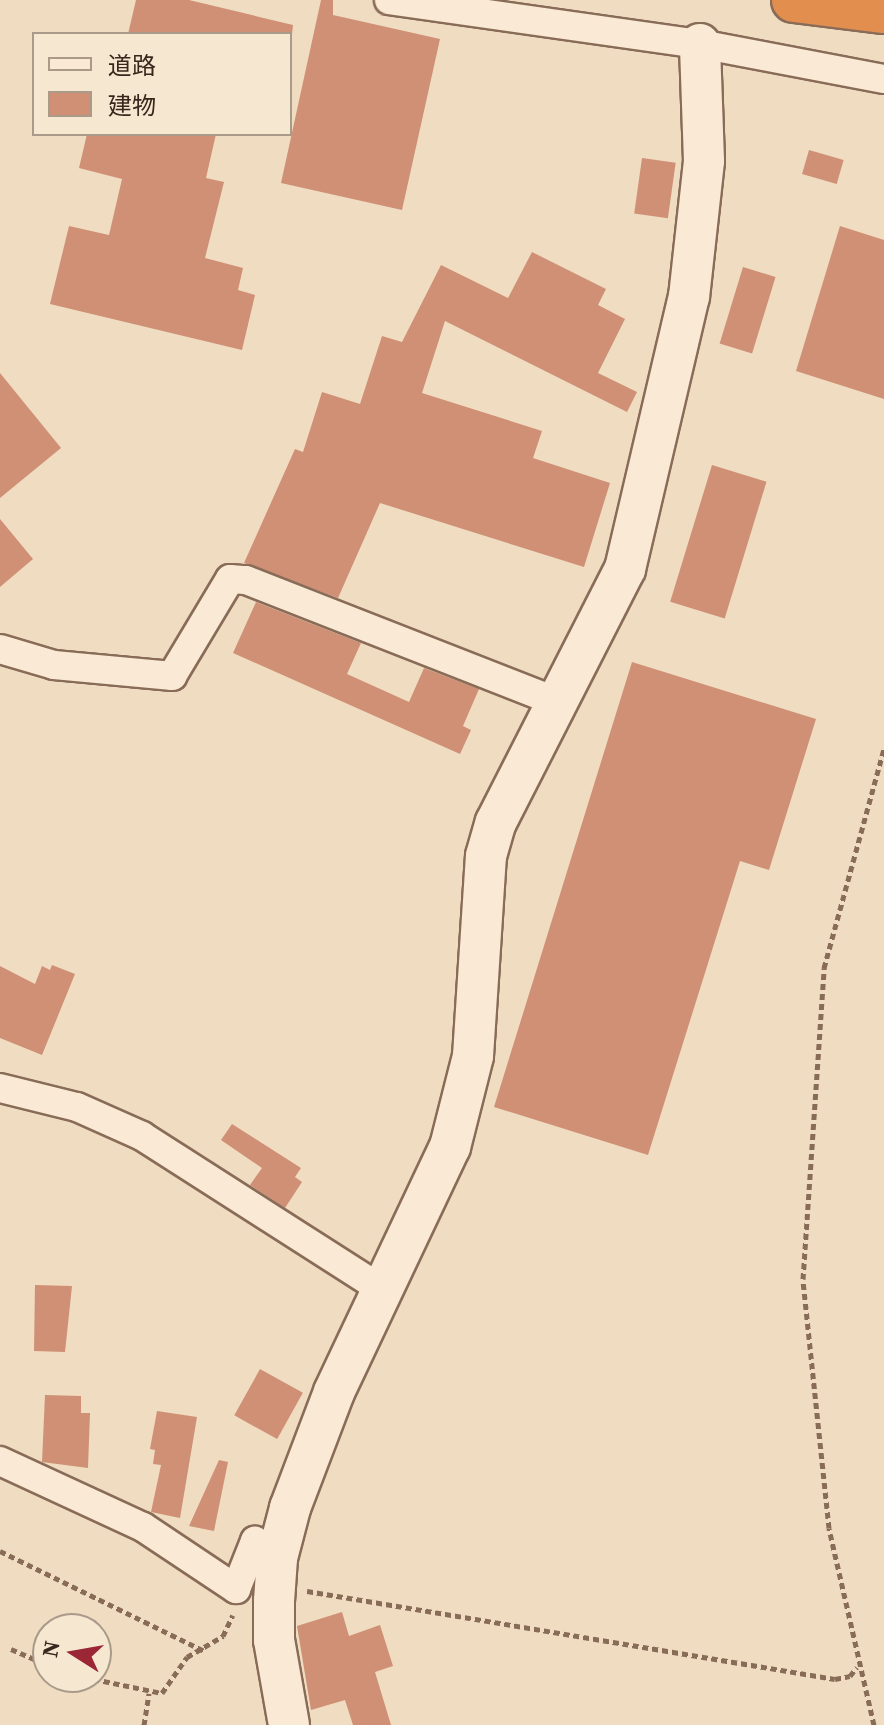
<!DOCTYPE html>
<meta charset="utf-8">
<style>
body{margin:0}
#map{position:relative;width:884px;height:1725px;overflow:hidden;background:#efdcc1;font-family:"Source Serif 4","Noto Sans JP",serif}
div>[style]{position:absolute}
.building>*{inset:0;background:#cf9076;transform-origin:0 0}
.path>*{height:5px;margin-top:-2.5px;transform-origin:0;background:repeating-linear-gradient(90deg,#896c58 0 6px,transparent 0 10px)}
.roads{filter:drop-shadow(2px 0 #896c58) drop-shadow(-2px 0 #896c58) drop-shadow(0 2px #896c58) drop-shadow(0 -2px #896c58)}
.street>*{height:28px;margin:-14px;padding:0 14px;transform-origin:14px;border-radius:14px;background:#faead5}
.secondary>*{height:40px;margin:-20px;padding:0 20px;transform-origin:20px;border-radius:20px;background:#faead5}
.highway>*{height:44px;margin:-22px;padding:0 22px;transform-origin:22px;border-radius:22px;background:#e18e4f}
span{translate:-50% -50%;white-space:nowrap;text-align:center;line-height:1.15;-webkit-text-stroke:6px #f6e7d1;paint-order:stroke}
.legend{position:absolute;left:32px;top:32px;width:260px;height:104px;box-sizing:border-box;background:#f6e7d1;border:2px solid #aa9a89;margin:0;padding:10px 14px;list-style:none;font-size:24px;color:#39271d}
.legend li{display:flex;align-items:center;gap:16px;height:40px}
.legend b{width:40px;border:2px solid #aa9a89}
.north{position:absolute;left:32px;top:1613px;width:80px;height:80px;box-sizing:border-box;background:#f6e7d1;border:2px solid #aa9a89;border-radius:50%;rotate:281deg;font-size:22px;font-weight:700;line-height:32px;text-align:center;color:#39271d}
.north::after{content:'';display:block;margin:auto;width:28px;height:36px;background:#9a2636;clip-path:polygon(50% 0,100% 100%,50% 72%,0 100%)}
</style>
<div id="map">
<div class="building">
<i style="clip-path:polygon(136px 0,189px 0,293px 25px,292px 34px,128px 34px)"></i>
<i style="clip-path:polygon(321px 0,333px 0,333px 15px,440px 39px,402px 210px,281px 183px)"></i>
<i style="clip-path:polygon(87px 134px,216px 134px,206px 178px,224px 182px,205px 258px,243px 268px,238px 290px,255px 295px,242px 350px,50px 304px,69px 226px,109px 235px,122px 179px,79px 168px)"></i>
<i style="left:809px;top:150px;width:36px;height:25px;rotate:16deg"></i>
<i style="left:642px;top:158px;width:34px;height:56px;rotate:8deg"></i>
<i style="clip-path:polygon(840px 226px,884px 240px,884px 399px,796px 371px)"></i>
<i style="clip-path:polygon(532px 252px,606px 289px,598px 305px,625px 319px,598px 373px,637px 392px,627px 412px,445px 321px,422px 393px,542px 431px,533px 458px,610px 483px,584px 567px,380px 503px,338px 598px,244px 563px,295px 449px,303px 452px,322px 392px,360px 404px,382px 336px,402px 342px,441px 265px,508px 298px)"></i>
<i style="left:743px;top:267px;width:34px;height:80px;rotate:17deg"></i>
<i style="clip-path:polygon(0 373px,61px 448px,0 498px)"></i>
<i style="left:712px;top:465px;width:57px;height:143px;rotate:17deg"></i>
<i style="clip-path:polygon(0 519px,33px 559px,0 587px)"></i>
<i style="clip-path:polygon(256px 602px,361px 643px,347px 674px,409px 702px,424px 668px,479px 689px,463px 726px,471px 730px,460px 754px,233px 653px)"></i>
<i style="clip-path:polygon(632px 662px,816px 719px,769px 870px,740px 861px,648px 1155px,494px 1107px)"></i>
<i style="clip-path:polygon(52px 965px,75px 974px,42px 1055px,0 1038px,0 966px,35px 984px,42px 966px,50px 970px)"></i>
<i style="clip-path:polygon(232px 1124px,301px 1168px,295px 1177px,302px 1182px,285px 1208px,250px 1185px,262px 1168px,221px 1140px)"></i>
<i style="clip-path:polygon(35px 1285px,72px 1286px,65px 1352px,34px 1351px)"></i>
<i style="left:260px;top:1369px;width:49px;height:53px;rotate:29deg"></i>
<i style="clip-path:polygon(45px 1395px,81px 1396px,81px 1413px,90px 1413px,88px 1468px,42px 1462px)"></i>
<i style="clip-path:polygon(157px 1411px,197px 1417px,180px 1518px,151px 1512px,161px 1465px,153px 1464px,155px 1450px,150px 1449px)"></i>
<i style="clip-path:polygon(219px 1460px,228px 1462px,214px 1531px,189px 1526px)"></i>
<i style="clip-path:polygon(342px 1612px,349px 1636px,380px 1625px,393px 1666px,375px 1672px,391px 1725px,353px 1725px,345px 1700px,311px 1710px,297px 1626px)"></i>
</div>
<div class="path">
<i style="left:0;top:1551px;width:227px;rotate:26.1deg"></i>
<i style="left:307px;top:1591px;width:535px;rotate:9.46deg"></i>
<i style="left:835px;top:1679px;width:15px;rotate:-11deg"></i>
<i style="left:850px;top:1676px;width:11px;rotate:-52deg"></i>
<i style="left:11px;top:1649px;width:40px;rotate:23.4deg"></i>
<i style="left:84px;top:1677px;width:80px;rotate:11.6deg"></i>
<i style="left:162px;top:1693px;width:44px;rotate:-55.2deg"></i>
<i style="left:187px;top:1657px;width:42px;rotate:-30.3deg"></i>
<i style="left:223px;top:1636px;width:23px;rotate:-65deg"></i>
<i style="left:144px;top:1725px;width:32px;rotate:-81deg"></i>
<i style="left:874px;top:1725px;width:202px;rotate:-102.9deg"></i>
<i style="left:829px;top:1528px;width:250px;rotate:-96deg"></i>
<i style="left:803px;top:1279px;width:312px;rotate:-86.1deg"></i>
<i style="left:824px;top:968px;width:228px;rotate:-74.7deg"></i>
</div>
<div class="roads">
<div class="street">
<i style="left:389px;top:0;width:314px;rotate:8.1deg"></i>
<i style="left:700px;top:44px;width:187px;rotate:10.8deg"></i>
<i style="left:0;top:649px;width:56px;rotate:16.5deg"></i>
<i style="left:54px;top:665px;width:119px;rotate:5.3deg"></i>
<i style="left:172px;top:676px;width:113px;rotate:-59.1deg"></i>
<i style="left:230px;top:579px;width:16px;rotate:4deg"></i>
<i style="left:246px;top:580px;width:334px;rotate:21.4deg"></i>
<i style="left:0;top:1088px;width:79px;rotate:13.9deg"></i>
<i style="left:77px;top:1107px;width:71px;rotate:24deg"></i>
<i style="left:142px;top:1136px;width:287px;rotate:32.6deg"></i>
<i style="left:0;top:1461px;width:157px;rotate:24.8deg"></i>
<i style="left:143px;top:1527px;width:112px;rotate:33.7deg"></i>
<i style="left:236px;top:1589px;width:52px;rotate:-68.4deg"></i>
<i style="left:255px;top:1541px;width:28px;rotate:38deg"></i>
</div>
<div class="secondary">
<i style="left:289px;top:1725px;width:86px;rotate:-100deg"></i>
<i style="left:274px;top:1640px;width:39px;rotate:-90deg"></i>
<i style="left:274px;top:1601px;width:43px;rotate:-86deg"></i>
<i style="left:277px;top:1558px;width:52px;rotate:-75.4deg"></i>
<i style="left:290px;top:1508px;width:124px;rotate:-69.2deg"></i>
<i style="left:334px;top:1392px;width:271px;rotate:-64.7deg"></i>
<i style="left:450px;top:1147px;width:94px;rotate:-75.8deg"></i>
<i style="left:473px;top:1056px;width:200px;rotate:-86.3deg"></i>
<i style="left:486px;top:856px;width:35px;rotate:-74deg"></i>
<i style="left:496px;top:822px;width:284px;rotate:-63deg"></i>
<i style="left:625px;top:569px;width:279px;rotate:-76.8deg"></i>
<i style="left:689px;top:297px;width:137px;rotate:-83.7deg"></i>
<i style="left:704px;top:161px;width:117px;rotate:-92deg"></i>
</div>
<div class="highway">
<i style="left:794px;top:0;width:91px;rotate:7deg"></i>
</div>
</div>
<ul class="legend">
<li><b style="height:10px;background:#faead5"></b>道路</li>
<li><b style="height:22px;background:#cf9076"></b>建物</li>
</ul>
<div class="north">N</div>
</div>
